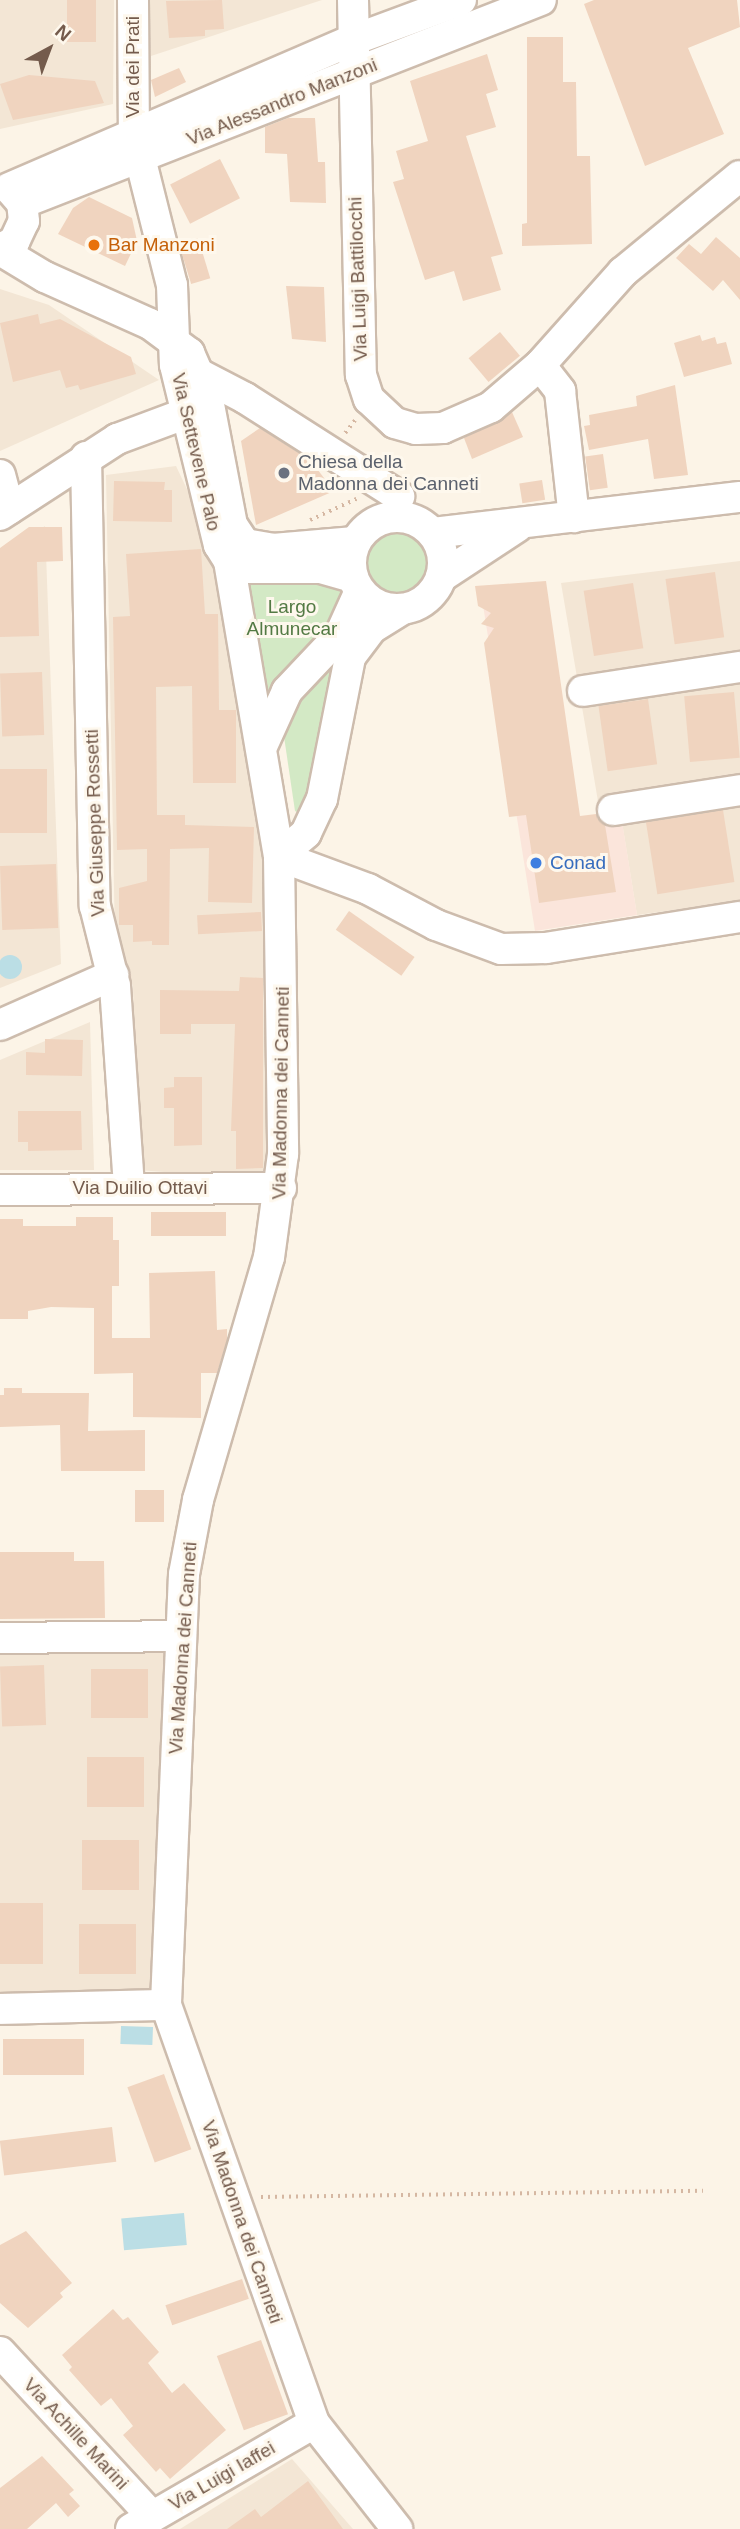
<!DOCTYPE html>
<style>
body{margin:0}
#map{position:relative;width:740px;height:2529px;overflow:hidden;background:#fcf4e7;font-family:Helvetica,sans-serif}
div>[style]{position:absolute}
.residential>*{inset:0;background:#f3e6d5}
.commercial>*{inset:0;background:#fbe5db}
.green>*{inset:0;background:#d3e9c5}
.round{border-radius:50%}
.water>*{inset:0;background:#bbdee5;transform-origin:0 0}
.building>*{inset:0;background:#f0d4bf;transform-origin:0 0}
.path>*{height:3.5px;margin-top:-1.75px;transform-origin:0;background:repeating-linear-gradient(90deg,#d5b7a2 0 2px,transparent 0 7px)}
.roads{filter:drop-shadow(2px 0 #cdbcad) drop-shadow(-2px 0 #cdbcad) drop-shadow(0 2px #cdbcad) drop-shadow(0 -2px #cdbcad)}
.minor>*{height:30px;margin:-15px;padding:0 15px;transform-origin:15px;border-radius:15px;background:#fff}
.minor>.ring{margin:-15px;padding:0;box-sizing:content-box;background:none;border:30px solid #fff;border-radius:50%}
.dots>*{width:19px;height:19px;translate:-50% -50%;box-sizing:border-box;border:4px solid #fef8ed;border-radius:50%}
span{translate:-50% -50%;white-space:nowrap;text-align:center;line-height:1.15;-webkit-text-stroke:6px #fef8ed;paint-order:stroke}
.street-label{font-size:19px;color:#745b4c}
.food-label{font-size:19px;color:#c56008}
.left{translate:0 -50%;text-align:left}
.worship-label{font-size:19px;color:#5b616d}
.park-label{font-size:19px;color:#537a44}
.shop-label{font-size:19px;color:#366cbe}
.north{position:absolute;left:14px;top:14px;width:70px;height:70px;-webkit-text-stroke:5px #fef8ed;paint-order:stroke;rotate:41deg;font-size:19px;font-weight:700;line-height:28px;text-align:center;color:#745b4c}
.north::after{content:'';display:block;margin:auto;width:24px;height:32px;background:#745b4c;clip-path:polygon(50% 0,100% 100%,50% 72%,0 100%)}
</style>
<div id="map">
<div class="residential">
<i style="clip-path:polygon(0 0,114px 0,113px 104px,0 129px)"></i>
<i style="clip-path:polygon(150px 0,322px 0,151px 56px)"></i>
<i style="clip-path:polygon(0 289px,49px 305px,159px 380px,0 451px)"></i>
<i style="clip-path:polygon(176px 466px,204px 525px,263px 825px,276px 932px,270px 1180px,138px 1170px,133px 986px,115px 940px,106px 475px)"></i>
<i style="clip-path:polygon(45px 526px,61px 964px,0 988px,0 555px)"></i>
<i style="clip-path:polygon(740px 561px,740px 901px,637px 915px,621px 816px,601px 819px,561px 583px)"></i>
<i style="clip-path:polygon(90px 1022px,94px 1170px,0 1170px,0 1060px)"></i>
<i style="clip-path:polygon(171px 1648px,158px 1979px,150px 1990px,0 1992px,0 1651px)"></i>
<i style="clip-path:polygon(292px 2459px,353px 2529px,180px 2529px)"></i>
</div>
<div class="commercial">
<i style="clip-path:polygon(542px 590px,580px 822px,621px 815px,637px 915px,535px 931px,482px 599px)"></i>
</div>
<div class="green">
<i class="round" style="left:362px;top:526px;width:70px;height:70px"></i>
<i style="clip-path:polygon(324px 578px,346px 591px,348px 601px,271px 703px,246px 579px)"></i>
<i style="clip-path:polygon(339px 652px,307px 810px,301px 814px,295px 811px,282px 723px,288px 704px)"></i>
</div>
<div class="water">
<i class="round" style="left:-2px;top:955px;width:24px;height:24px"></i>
<i style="left:121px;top:2026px;width:32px;height:18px;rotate:2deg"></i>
<i style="left:184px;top:2213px;width:32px;height:63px;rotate:85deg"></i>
</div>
<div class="building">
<i style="left:67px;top:0;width:29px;height:42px"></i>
<i style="clip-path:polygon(222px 0,224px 29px,205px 30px,205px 36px,169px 38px,166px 1px)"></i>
<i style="clip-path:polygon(594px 0,737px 0,740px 27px,688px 48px,724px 134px,645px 166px,584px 4px)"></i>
<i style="clip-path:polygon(527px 37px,563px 37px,563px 82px,576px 82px,577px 156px,590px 156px,592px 244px,522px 246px,522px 224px,527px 223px)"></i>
<i style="clip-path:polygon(487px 54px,498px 90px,486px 94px,496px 127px,466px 136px,503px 254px,491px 257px,501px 290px,463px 301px,454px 271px,425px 280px,393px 182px,404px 179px,396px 151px,428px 141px,410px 81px)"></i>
<i style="clip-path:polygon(179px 68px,186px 82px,155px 97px,151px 80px)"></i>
<i style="clip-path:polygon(29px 75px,95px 81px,104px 103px,13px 120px,0 84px)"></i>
<i style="clip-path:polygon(288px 118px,315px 118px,318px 162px,325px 162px,326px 203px,290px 202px,287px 154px,265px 153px,265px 127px)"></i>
<i style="left:220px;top:159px;width:44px;height:56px;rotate:63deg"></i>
<i style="clip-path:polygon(89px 197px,132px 218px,137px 241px,125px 266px,58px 234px,73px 208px)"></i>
<i style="clip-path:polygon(716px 237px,740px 258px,740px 300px,723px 280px,713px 291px,676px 258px,689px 244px,701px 254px)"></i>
<i style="left:198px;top:238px;width:42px;height:20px;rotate:73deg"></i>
<i style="clip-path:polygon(286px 286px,324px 287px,326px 342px,292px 339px)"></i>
<i style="clip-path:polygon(38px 314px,40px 324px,60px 319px,131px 357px,136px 374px,80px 390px,78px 385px,66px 388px,60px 370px,13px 382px,0 323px)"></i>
<i style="left:500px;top:332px;width:31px;height:41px;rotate:50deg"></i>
<i style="clip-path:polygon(700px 335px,702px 341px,715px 337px,717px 344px,726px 342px,732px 364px,684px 377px,674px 343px)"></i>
<i style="clip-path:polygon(675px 385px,688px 475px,654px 479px,648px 439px,589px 450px,584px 426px,590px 425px,589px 415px,637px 406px,636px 396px)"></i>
<i style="clip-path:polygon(512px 412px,523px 437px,472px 459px,464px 438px)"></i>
<i style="clip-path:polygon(260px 428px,311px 461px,334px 491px,256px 525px,241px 441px)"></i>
<i style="left:603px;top:454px;width:34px;height:18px;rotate:82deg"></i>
<i style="left:542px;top:480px;width:20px;height:23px;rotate:81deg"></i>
<i style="clip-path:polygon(114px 481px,165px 482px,164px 490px,172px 490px,172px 522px,113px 521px)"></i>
<i style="clip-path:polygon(29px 527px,62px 527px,63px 561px,37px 562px,39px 636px,0 637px,0 548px)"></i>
<i style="clip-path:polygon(201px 549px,205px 614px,218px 614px,219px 710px,236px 710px,236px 783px,193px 783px,192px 686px,156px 687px,157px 815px,185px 815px,185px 825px,254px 827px,252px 903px,208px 902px,209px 848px,170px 849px,169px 945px,152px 945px,152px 941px,133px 942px,133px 925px,119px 925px,119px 888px,147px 881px,147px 849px,117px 850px,113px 617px,130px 616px,126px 554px)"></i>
<i style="left:715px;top:572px;width:66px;height:50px;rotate:82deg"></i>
<i style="clip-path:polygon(546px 581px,580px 816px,596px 814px,605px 825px,616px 892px,539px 903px,526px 815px,509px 817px,484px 643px,494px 628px,481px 624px,491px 613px,478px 606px,475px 586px)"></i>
<i style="left:633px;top:583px;width:66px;height:50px;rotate:81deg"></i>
<i style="left:42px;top:672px;width:63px;height:42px;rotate:88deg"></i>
<i style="left:734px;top:692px;width:66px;height:50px;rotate:85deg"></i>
<i style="left:648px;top:699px;width:66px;height:50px;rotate:82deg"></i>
<i style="left:0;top:769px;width:47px;height:64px"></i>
<i style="left:723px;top:810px;width:73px;height:78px;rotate:81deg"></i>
<i style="left:56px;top:864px;width:64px;height:56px;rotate:88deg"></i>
<i style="left:349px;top:911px;width:80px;height:23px;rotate:35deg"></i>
<i style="left:261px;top:912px;width:19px;height:64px;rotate:87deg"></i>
<i style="clip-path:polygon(240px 977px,263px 978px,263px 1168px,236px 1169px,236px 1131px,231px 1131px,235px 1024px,191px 1024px,191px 1034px,160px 1034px,160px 990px,239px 991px)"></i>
<i style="clip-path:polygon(45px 1039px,83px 1040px,82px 1076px,26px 1075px,26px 1052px,45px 1053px)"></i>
<i style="clip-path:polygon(174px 1077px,202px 1077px,202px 1145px,174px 1146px,174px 1108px,164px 1108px,164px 1088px,174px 1087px)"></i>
<i style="clip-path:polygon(18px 1111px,81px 1111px,82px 1150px,28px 1151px,28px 1142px,18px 1142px)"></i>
<i style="left:151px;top:1212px;width:75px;height:24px"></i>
<i style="clip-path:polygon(76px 1217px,113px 1217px,113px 1240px,119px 1240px,119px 1286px,112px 1286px,112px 1338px,150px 1338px,149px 1273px,215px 1271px,217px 1330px,227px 1329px,227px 1340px,217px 1373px,201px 1373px,201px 1418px,133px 1417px,133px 1373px,94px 1374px,94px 1308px,51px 1307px,28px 1311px,28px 1319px,0 1319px,0 1219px,23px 1219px,23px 1226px,76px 1226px)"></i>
<i style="clip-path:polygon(4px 1388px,22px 1388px,22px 1393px,89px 1393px,88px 1431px,145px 1430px,145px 1471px,61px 1471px,60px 1425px,0 1427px,0 1395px,4px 1395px)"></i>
<i style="left:135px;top:1490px;width:29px;height:32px"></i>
<i style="clip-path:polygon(0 1552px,74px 1552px,74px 1561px,104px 1561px,105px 1618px,0 1619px)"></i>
<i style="left:44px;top:1665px;width:60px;height:44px;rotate:88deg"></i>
<i style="left:91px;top:1669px;width:57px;height:49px"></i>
<i style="left:87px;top:1757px;width:57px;height:50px"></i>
<i style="left:139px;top:1840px;width:50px;height:57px;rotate:90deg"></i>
<i style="left:0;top:1903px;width:43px;height:61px"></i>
<i style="left:136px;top:1924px;width:50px;height:57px;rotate:90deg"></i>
<i style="left:84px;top:2039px;width:36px;height:81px;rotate:90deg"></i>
<i style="left:164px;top:2074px;width:80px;height:39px;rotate:70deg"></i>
<i style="left:112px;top:2127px;width:35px;height:113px;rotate:83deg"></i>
<i style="clip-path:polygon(26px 2231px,72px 2283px,60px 2293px,63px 2297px,28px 2328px,0 2303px,0 2245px)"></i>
<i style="left:242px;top:2279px;width:21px;height:81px;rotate:71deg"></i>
<i style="clip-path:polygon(113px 2309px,123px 2320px,128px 2317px,159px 2352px,148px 2363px,172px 2393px,184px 2383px,226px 2430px,170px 2479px,160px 2468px,156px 2472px,123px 2435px,133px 2426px,111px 2398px,101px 2406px,69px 2370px,72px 2367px,62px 2355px)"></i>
<i style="left:261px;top:2340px;width:79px;height:47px;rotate:70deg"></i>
<i style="clip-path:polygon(42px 2456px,74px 2490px,69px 2494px,80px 2506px,68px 2517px,56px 2503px,27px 2529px,0 2529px,0 2488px)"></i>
<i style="clip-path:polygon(308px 2481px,343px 2529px,227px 2529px,255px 2509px,261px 2517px)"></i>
</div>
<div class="path">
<i style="left:345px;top:433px;width:16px;rotate:-52deg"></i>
<i style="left:310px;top:520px;width:51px;rotate:-24.5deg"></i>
<i style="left:261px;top:2197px;width:442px;rotate:-0.8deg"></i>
</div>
<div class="roads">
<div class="minor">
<i style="left:133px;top:0;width:134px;rotate:89.6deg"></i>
<i style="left:134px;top:134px;width:156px;rotate:75.9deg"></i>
<i style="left:172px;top:285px;width:80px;rotate:87.9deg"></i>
<i style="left:175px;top:365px;width:185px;rotate:76.3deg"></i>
<i style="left:219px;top:545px;width:19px;rotate:58deg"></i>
<i style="left:229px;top:561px;width:17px;rotate:25deg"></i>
<i style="left:244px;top:568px;width:77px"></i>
<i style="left:321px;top:568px;width:33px;rotate:16deg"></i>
<i style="left:353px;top:0;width:375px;rotate:88.8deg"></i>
<i style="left:361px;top:375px;width:25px;rotate:72deg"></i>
<i style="left:369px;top:399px;width:35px;rotate:43deg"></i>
<i style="left:395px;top:423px;width:22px;rotate:16deg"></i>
<i style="left:416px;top:429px;width:27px;rotate:-2deg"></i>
<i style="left:443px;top:428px;width:52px;rotate:-23.6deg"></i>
<i style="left:491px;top:407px;width:65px;rotate:-40.6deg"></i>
<i style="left:540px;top:365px;width:125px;rotate:-48.3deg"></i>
<i style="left:623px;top:272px;width:151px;rotate:-39.4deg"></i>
<i style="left:9px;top:188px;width:374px;rotate:-23.3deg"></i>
<i style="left:353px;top:40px;width:115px;rotate:-20.3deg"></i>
<i style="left:22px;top:203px;width:557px;rotate:-21.36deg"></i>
<i style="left:0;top:249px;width:16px;rotate:-27deg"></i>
<i style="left:14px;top:242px;width:23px;rotate:-65deg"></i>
<i style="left:24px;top:221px;width:18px;rotate:-96deg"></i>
<i style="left:22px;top:203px;width:18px;rotate:-131deg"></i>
<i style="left:0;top:250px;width:52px;rotate:31deg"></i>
<i style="left:45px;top:277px;width:115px;rotate:24.1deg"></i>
<i style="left:150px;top:324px;width:49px;rotate:36.6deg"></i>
<i style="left:189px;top:353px;width:45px;rotate:66.3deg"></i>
<i style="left:207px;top:394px;width:133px;rotate:79.2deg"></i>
<i style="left:232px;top:525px;width:23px;rotate:56deg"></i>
<i style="left:245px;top:544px;width:28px;rotate:10deg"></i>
<i style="left:273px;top:549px;width:82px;rotate:-4.9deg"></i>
<i style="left:540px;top:365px;width:33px;rotate:52deg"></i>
<i style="left:560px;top:391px;width:127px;rotate:83.7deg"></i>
<i style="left:201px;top:375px;width:50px;rotate:27.6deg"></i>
<i style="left:245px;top:398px;width:183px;rotate:32.5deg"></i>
<i style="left:86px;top:457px;width:449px;rotate:88.9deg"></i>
<i style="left:95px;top:906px;width:82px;rotate:76deg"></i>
<i style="left:115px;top:986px;width:201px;rotate:86deg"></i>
<i style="left:0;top:475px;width:35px;rotate:75deg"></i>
<i style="left:0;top:515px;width:140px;rotate:-33deg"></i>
<i style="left:117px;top:439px;width:75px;rotate:-20.4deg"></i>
<i class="ring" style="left:351px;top:517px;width:62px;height:62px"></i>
<i style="left:433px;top:533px;width:309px;rotate:-6.7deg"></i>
<i style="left:229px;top:561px;width:299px;rotate:80.4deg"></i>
<i style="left:279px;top:856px;width:298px;rotate:89.2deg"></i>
<i style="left:283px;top:1154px;width:104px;rotate:97.7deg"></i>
<i style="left:269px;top:1257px;width:253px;rotate:106.3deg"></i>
<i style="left:198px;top:1500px;width:75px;rotate:100.7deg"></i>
<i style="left:184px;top:1574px;width:431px;rotate:92.4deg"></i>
<i style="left:166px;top:2005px;width:443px;rotate:70.5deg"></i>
<i style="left:314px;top:2423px;width:135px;rotate:51.9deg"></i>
<i style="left:441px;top:577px;width:91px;rotate:-33.3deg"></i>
<i style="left:583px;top:691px;width:159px;rotate:-8.7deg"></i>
<i style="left:263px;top:744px;width:58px;rotate:-65.6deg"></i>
<i style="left:287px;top:691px;width:77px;rotate:-46.6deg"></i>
<i style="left:340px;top:635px;width:48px;rotate:-65.6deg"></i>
<i style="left:613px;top:810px;width:129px;rotate:-8.9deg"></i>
<i style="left:279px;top:856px;width:95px;rotate:20.3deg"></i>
<i style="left:368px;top:889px;width:77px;rotate:27.9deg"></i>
<i style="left:436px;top:925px;width:69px;rotate:20.3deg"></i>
<i style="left:501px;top:949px;width:45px;rotate:-1.3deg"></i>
<i style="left:546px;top:948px;width:196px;rotate:-9.1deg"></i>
<i style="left:279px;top:856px;width:35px;rotate:-40deg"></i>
<i style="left:306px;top:833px;width:38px;rotate:-65deg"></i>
<i style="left:322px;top:799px;width:145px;rotate:-78.8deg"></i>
<i style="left:350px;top:657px;width:36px;rotate:-53deg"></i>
<i style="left:372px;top:628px;width:36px;rotate:-32deg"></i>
<i style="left:0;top:1025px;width:124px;rotate:-23.9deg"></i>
<i style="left:0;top:1190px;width:281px;rotate:-0.4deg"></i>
<i style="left:0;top:1638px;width:181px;rotate:-0.6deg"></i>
<i style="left:0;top:2009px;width:166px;rotate:-1.4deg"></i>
<i style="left:0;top:2352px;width:224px;rotate:47.2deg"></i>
<i style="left:131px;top:2529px;width:211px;rotate:-30.1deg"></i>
</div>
</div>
<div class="dots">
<i style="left:94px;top:245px;background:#e8710a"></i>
<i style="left:284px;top:473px;background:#6b7280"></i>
<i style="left:536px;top:863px;background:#3f7fe0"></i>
</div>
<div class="street-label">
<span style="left:133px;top:67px;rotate:-90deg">Via dei Prati</span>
<span style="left:282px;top:102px;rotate:-22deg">Via Alessandro Manzoni</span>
<span style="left:358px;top:279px;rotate:-92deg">Via Luigi Battilocchi</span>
<span style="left:196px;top:452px;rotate:77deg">Via Settevene Palo</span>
<span style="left:95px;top:823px;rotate:-92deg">Via Giuseppe Rossetti</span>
<span style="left:281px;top:1093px;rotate:-89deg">Via Madonna dei Canneti</span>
<span style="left:140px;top:1188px">Via Duilio Ottavi</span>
<span style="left:183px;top:1648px;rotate:-86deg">Via Madonna dei Canneti</span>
<span style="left:242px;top:2222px;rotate:71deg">Via Madonna dei Canneti</span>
<span style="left:76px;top:2434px;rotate:47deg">Via Achille Marini</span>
<span style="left:222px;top:2476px;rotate:-30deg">Via Luigi Iaffei</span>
</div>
<div class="food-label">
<span class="left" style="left:108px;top:245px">Bar Manzoni</span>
</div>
<div class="worship-label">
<span class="left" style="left:298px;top:473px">Chiesa della<br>Madonna dei Canneti</span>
</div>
<div class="park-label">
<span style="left:292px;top:618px">Largo<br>Almunecar</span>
</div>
<div class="shop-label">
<span class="left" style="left:550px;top:863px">Conad</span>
</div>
<div class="north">N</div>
</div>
